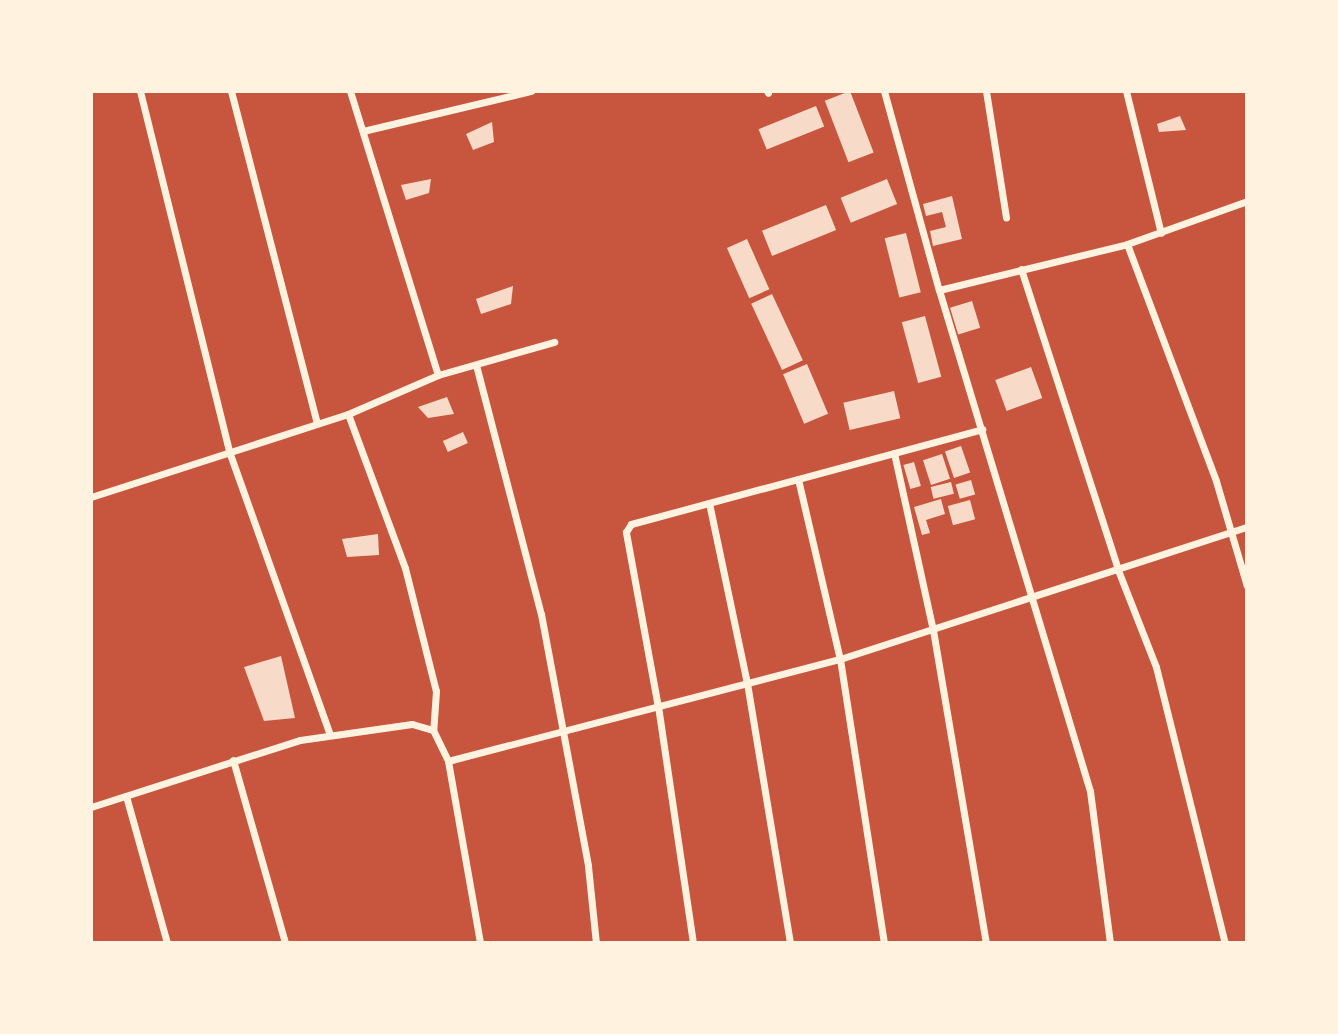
<!DOCTYPE html>
<style>
body{margin:0}
#map{position:relative;width:1338px;height:1034px;overflow:hidden;background:#c8553d;font-family:"Exo 2",sans-serif}
div>[style]{position:absolute}
.building>*{inset:0;background:#f7dbc8;transform-origin:0 0}
.minor>*{height:7px;margin:-3.5px;padding:0 3.5px;transform-origin:3.5px;border-radius:3.5px;background:#fff3e0}
span{translate:-50% -50%;white-space:nowrap;text-align:center;line-height:1.15;-webkit-text-stroke:5px #fff3e0;paint-order:stroke}
.frame{position:absolute;inset:0;border:93px solid #fff3e0;pointer-events:none}
</style>
<div id="map">
<div class="building">
<i style="left:850px;top:91px;width:66px;height:27px;rotate:69deg"></i>
<i style="left:816px;top:106px;width:22px;height:62px;rotate:68deg"></i>
<i style="clip-path:polygon(1180px 116px,1186px 130px,1159px 132px,1157px 124px)"></i>
<i style="clip-path:polygon(492px 122px,494px 142px,473px 150px,466px 134px)"></i>
<i style="clip-path:polygon(431px 179px,429px 193px,406px 200px,401px 185px)"></i>
<i style="left:887px;top:179px;width:27px;height:50px;rotate:68deg"></i>
<i style="clip-path:polygon(952px 196px,962px 239px,933px 246px,930px 231px,946px 227px,942px 212px,926px 216px,923px 204px)"></i>
<i style="left:826px;top:205px;width:27px;height:69px;rotate:68deg"></i>
<i style="left:906px;top:233px;width:61px;height:22px;rotate:76deg"></i>
<i style="left:747px;top:239px;width:55px;height:22px;rotate:66deg"></i>
<i style="clip-path:polygon(513px 286px,511px 304px,481px 314px,476px 299px)"></i>
<i style="left:772px;top:294px;width:73px;height:23px;rotate:65deg"></i>
<i style="left:972px;top:301px;width:28px;height:23px;rotate:73deg"></i>
<i style="left:925px;top:316px;width:63px;height:24px;rotate:75deg"></i>
<i style="left:807px;top:364px;width:54px;height:26px;rotate:67deg"></i>
<i style="left:1031px;top:367px;width:33px;height:38px;rotate:70deg"></i>
<i style="left:894px;top:391px;width:28px;height:52px;rotate:77deg"></i>
<i style="clip-path:polygon(447px 397px,454px 414px,428px 418px,418px 407px)"></i>
<i style="left:463px;top:432px;width:12px;height:22px;rotate:66deg"></i>
<i style="left:961px;top:446px;width:28px;height:17px;rotate:71deg"></i>
<i style="left:942px;top:454px;width:26px;height:20px;rotate:72deg"></i>
<i style="left:914px;top:462px;width:25px;height:11px;rotate:74deg"></i>
<i style="left:971px;top:480px;width:15px;height:16px;rotate:74deg"></i>
<i style="left:951px;top:482px;width:12px;height:21px;rotate:76deg"></i>
<i style="clip-path:polygon(941px 499px,945px 514px,926px 520px,930px 533px,922px 535px,914px 507px)"></i>
<i style="left:970px;top:500px;width:20px;height:23px;rotate:75deg"></i>
<i style="clip-path:polygon(378px 534px,379px 555px,347px 557px,342px 539px)"></i>
<i style="clip-path:polygon(281px 656px,295px 718px,264px 721px,244px 667px)"></i>
</div>
<div class="minor">
<i style="left:140px;top:91px;width:374px;rotate:76.1deg"></i>
<i style="left:230px;top:454px;width:298px;rotate:70.4deg"></i>
<i style="left:231px;top:91px;width:343px;rotate:75.5deg"></i>
<i style="left:350px;top:91px;width:297px;rotate:72.8deg"></i>
<i style="left:767px;top:91px;width:2px;rotate:63deg"></i>
<i style="left:884px;top:91px;width:206px;rotate:74.6deg"></i>
<i style="left:939px;top:290px;width:523px;rotate:73.23deg"></i>
<i style="left:1090px;top:791px;width:153px;rotate:82.5deg"></i>
<i style="left:986px;top:91px;width:128px;rotate:81deg"></i>
<i style="left:1126px;top:91px;width:146px;rotate:76.2deg"></i>
<i style="left:363px;top:131px;width:173px;rotate:-13.4deg"></i>
<i style="left:1127px;top:244px;width:253px;rotate:69.4deg"></i>
<i style="left:1216px;top:481px;width:109px;rotate:73.6deg"></i>
<i style="left:1021px;top:269px;width:316px;rotate:72.1deg"></i>
<i style="left:1118px;top:570px;width:104px;rotate:68.6deg"></i>
<i style="left:1156px;top:667px;width:284px;rotate:76deg"></i>
<i style="left:939px;top:290px;width:194px;rotate:-13.7deg"></i>
<i style="left:1127px;top:244px;width:127px;rotate:-19.7deg"></i>
<i style="left:476px;top:365px;width:257px;rotate:75.4deg"></i>
<i style="left:541px;top:614px;width:256px;rotate:79.4deg"></i>
<i style="left:588px;top:866px;width:77px;rotate:84.1deg"></i>
<i style="left:348px;top:414px;width:164px;rotate:69.7deg"></i>
<i style="left:405px;top:568px;width:127px;rotate:75.9deg"></i>
<i style="left:436px;top:691px;width:39px;rotate:94deg"></i>
<i style="left:433px;top:730px;width:34px;rotate:64deg"></i>
<i style="left:448px;top:761px;width:185px;rotate:80deg"></i>
<i style="left:894px;top:453px;width:181px;rotate:77.6deg"></i>
<i style="left:933px;top:630px;width:317px;rotate:80.4deg"></i>
<i style="left:798px;top:479px;width:185px;rotate:76.9deg"></i>
<i style="left:840px;top:659px;width:287px;rotate:81.2deg"></i>
<i style="left:91px;top:497px;width:270px;rotate:-17.9deg"></i>
<i style="left:348px;top:414px;width:98px;rotate:-23.4deg"></i>
<i style="left:438px;top:375px;width:121px;rotate:-15.9deg"></i>
<i style="left:709px;top:503px;width:184px;rotate:78.1deg"></i>
<i style="left:747px;top:683px;width:264px;rotate:80.6deg"></i>
<i style="left:233px;top:760px;width:190px;rotate:74.1deg"></i>
<i style="left:448px;top:761px;width:405px;rotate:-14.6deg"></i>
<i style="left:840px;top:659px;width:428px;rotate:-18deg"></i>
<i style="left:126px;top:796px;width:153px;rotate:74.4deg"></i>
<i style="left:91px;top:807px;width:219px;rotate:-17.8deg"></i>
<i style="left:300px;top:740px;width:113px;rotate:-8.1deg"></i>
<i style="left:412px;top:724px;width:22px;rotate:16deg"></i>
<i style="left:693px;top:943px;width:239px;rotate:-98.4deg"></i>
<i style="left:658px;top:707px;width:178px;rotate:-100.4deg"></i>
<i style="left:626px;top:532px;width:9px;rotate:-58deg"></i>
<i style="left:631px;top:524px;width:364px;rotate:-15.1deg"></i>
</div>
<div class="frame"></div>
</div>
